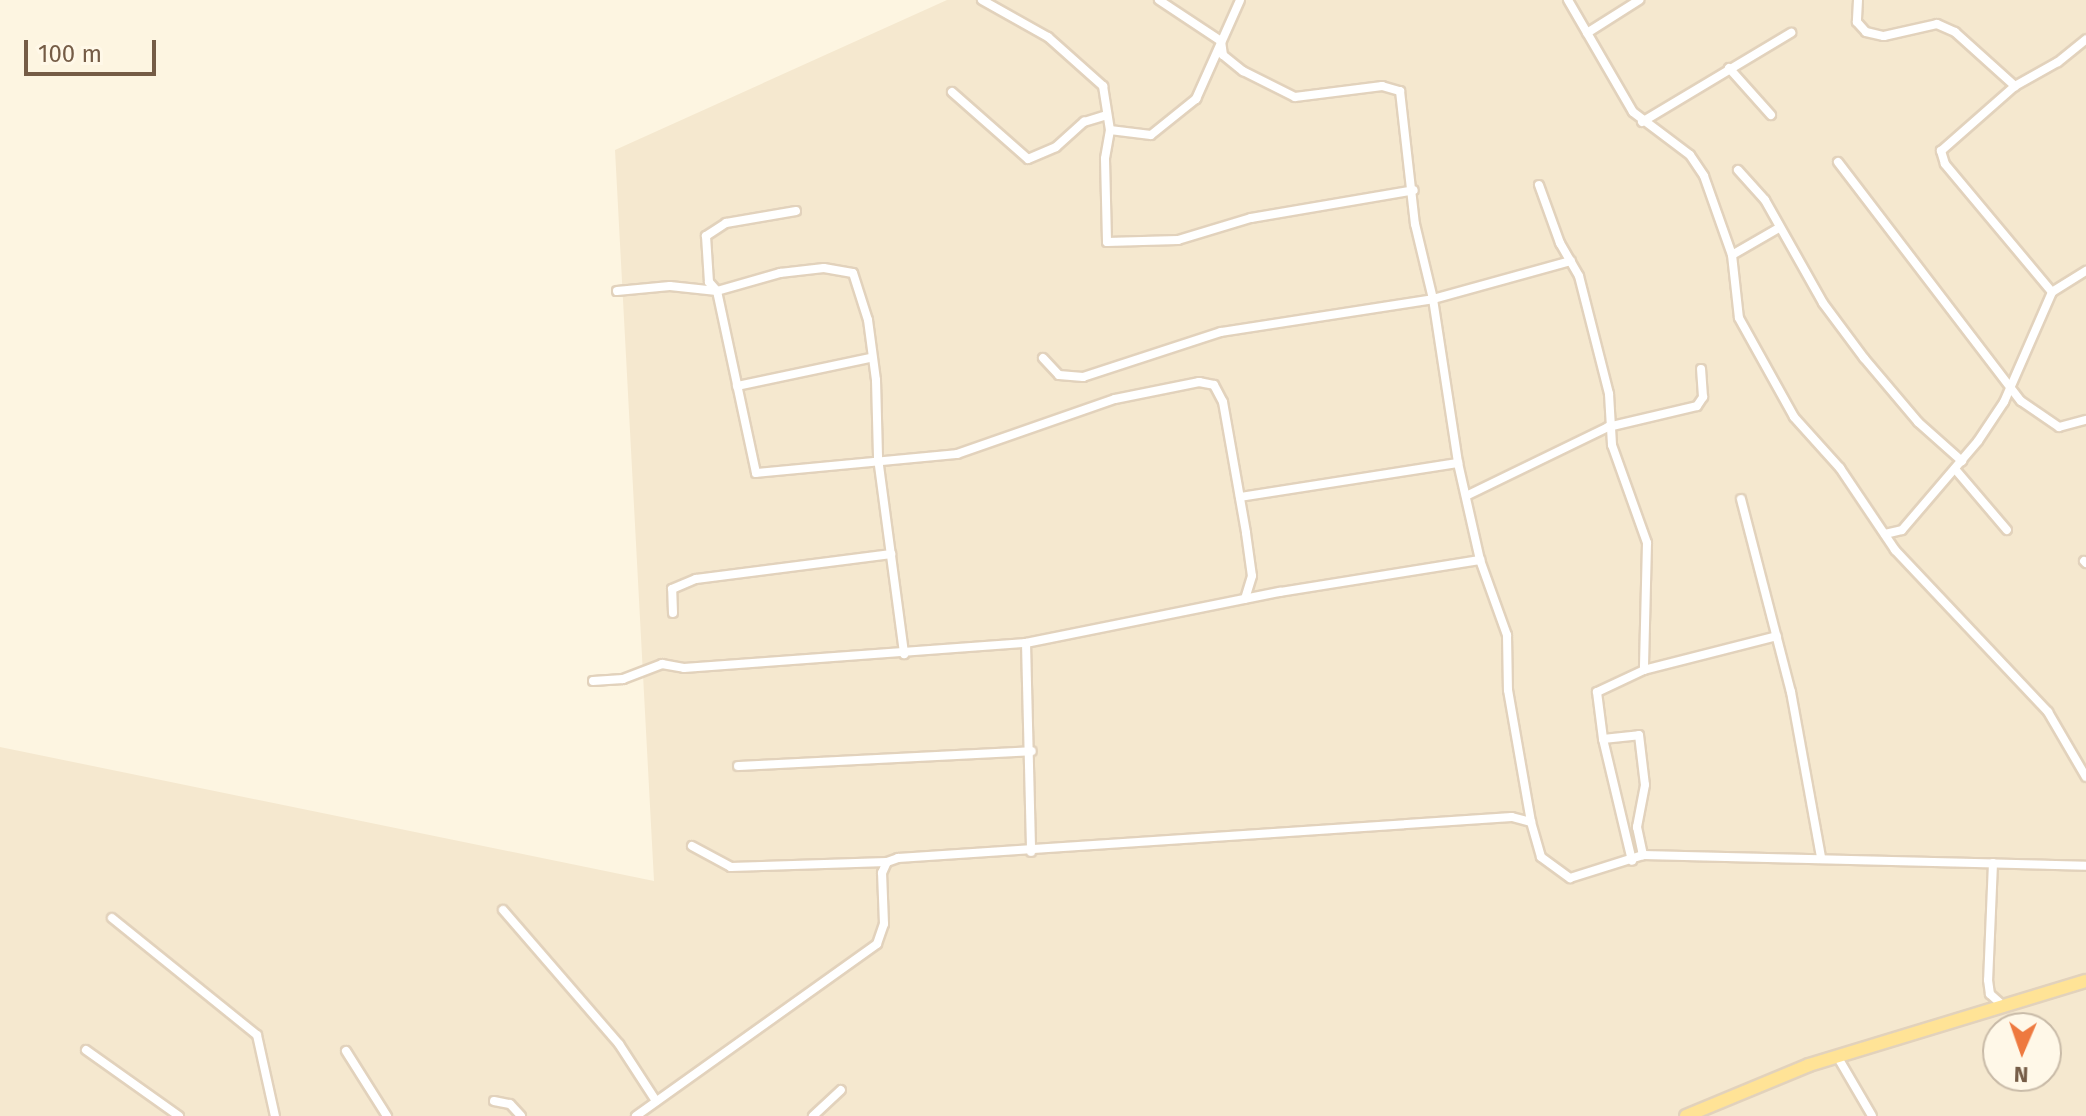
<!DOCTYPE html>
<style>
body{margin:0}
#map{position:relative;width:2086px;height:1116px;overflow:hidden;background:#fdf5e1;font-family:"Fira Sans",sans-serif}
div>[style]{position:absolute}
.residential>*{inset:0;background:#f5e8cf}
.roads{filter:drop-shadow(2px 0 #e2d2bc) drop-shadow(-2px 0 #e2d2bc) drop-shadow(0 2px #e2d2bc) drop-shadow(0 -2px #e2d2bc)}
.street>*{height:8px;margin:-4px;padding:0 4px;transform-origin:4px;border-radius:4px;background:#fff}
.primary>*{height:12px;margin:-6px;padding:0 6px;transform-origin:6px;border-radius:6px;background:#ffe396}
span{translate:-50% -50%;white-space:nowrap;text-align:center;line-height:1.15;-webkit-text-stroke:6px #fff8e8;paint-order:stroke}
.north{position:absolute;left:1982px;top:1012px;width:80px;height:80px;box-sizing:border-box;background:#fff8e8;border:2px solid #c8baa7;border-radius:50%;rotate:182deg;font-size:22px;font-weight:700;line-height:32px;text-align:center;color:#755c46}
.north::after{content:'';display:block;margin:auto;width:28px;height:36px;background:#ee793f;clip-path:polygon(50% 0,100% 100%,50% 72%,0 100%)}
.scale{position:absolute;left:24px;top:40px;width:132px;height:36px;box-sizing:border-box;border:4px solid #755c46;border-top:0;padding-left:10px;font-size:24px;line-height:28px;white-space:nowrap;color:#755c46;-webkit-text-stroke:6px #fff8e8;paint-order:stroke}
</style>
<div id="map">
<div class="residential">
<i style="clip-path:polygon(evenodd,947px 0,2086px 0,2086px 1116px,0 1116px,0 747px,654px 881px,615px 150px,947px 0,1998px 1028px,2046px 1028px,2046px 1076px,1998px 1076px,1998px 1028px)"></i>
</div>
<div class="roads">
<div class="street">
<i style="left:982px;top:0;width:76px;rotate:29.3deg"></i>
<i style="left:1048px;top:37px;width:74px;rotate:41.7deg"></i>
<i style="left:1103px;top:86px;width:45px;rotate:81deg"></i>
<i style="left:1110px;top:130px;width:29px;rotate:100deg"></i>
<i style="left:1105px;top:159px;width:83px;rotate:88.6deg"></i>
<i style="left:1107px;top:242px;width:71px;rotate:-1.6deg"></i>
<i style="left:1178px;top:240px;width:76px;rotate:-16.8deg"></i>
<i style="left:1251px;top:218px;width:165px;rotate:-9.7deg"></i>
<i style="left:1159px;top:0;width:74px;rotate:33.5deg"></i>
<i style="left:1221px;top:41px;width:14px;rotate:82deg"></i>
<i style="left:1223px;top:55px;width:26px;rotate:39deg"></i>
<i style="left:1243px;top:71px;width:58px;rotate:26.6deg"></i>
<i style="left:1295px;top:97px;width:88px;rotate:-7.2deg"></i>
<i style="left:1382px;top:86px;width:19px;rotate:16deg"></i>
<i style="left:1400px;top:91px;width:134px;rotate:83.6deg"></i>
<i style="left:1415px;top:224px;width:77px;rotate:76.5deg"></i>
<i style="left:1433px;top:299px;width:166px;rotate:81.3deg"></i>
<i style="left:1458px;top:463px;width:99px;rotate:77.2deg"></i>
<i style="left:1480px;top:560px;width:80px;rotate:70.2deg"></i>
<i style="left:1507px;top:635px;width:55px;rotate:89deg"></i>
<i style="left:1508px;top:690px;width:134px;rotate:80.1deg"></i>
<i style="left:1568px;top:0;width:129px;rotate:59.9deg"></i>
<i style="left:1633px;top:112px;width:71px;rotate:37deg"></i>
<i style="left:1690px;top:155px;width:25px;rotate:56deg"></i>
<i style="left:1704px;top:176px;width:84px;rotate:70.5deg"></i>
<i style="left:1732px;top:255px;width:63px;rotate:83.7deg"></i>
<i style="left:1739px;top:318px;width:113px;rotate:60.9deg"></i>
<i style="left:1794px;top:417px;width:69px;rotate:48deg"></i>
<i style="left:1840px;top:468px;width:99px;rotate:56.1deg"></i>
<i style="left:1895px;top:550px;width:223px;rotate:46.6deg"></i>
<i style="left:2048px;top:712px;width:75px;rotate:59.7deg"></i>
<i style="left:1858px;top:0;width:22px;rotate:93deg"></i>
<i style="left:1857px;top:22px;width:13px;rotate:48deg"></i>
<i style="left:1866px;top:32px;width:18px;rotate:13deg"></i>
<i style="left:1884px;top:36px;width:54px;rotate:-12.8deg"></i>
<i style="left:1937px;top:24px;width:20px;rotate:24deg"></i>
<i style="left:1955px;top:32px;width:81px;rotate:42deg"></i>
<i style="left:1587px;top:33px;width:62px;rotate:-32.4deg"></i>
<i style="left:1729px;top:68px;width:63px;rotate:48.2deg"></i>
<i style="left:952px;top:92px;width:101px;rotate:41.4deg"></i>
<i style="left:1028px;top:159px;width:30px;rotate:-23deg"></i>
<i style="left:1056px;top:147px;width:38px;rotate:-42deg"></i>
<i style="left:1084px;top:122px;width:21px;rotate:-17deg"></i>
<i style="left:1642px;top:122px;width:174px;rotate:-30.9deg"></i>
<i style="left:1110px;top:130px;width:41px;rotate:7deg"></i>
<i style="left:1151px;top:135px;width:58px;rotate:-38.7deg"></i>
<i style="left:1196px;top:99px;width:108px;rotate:-66deg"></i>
<i style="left:1838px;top:162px;width:301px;rotate:52.6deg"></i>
<i style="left:2021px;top:401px;width:46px;rotate:34.4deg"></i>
<i style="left:2059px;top:427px;width:28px;rotate:-15deg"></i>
<i style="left:1738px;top:170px;width:40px;rotate:48deg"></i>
<i style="left:1765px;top:200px;width:118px;rotate:60.6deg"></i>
<i style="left:1823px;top:303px;width:69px;rotate:53.3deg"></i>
<i style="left:1864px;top:358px;width:84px;rotate:49.8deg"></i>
<i style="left:1918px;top:422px;width:59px;rotate:41.6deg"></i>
<i style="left:1539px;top:185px;width:62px;rotate:70.1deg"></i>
<i style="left:1560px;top:243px;width:38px;rotate:60deg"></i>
<i style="left:1579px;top:276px;width:122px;rotate:75.7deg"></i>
<i style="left:1609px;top:394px;width:51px;rotate:86.6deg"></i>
<i style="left:1612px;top:445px;width:104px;rotate:70.3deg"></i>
<i style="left:1647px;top:543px;width:127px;rotate:91.4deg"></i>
<i style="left:1644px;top:670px;width:52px;rotate:154.9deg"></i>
<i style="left:1597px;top:692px;width:47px;rotate:82.7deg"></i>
<i style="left:1603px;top:739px;width:36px;rotate:-6deg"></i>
<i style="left:1639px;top:735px;width:50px;rotate:83.2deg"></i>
<i style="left:1645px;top:785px;width:43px;rotate:100.8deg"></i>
<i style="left:1637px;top:827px;width:29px;rotate:78deg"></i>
<i style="left:796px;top:211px;width:71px;rotate:170.3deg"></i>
<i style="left:726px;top:223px;width:24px;rotate:147deg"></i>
<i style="left:706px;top:236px;width:46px;rotate:86.3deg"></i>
<i style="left:709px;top:282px;width:12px;rotate:48deg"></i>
<i style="left:717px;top:291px;width:186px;rotate:77.9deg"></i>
<i style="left:756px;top:473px;width:202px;rotate:-5.4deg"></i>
<i style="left:957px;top:454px;width:167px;rotate:-19.2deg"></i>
<i style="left:1115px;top:399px;width:86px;rotate:-11.4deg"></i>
<i style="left:1199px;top:382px;width:15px;rotate:11deg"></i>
<i style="left:1214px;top:385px;width:19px;rotate:62deg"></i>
<i style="left:1223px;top:402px;width:133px;rotate:80deg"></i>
<i style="left:1246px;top:533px;width:43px;rotate:82.1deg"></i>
<i style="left:1252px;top:576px;width:24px;rotate:107deg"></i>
<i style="left:1732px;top:255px;width:54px;rotate:-29.9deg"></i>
<i style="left:617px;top:291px;width:53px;rotate:-5.4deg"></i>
<i style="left:670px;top:286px;width:47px;rotate:6.1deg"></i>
<i style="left:717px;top:291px;width:66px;rotate:-15.9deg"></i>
<i style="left:780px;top:273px;width:44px;rotate:-6.5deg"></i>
<i style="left:824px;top:268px;width:29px;rotate:10deg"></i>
<i style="left:853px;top:273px;width:49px;rotate:72.3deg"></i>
<i style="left:868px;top:320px;width:61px;rotate:82.4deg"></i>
<i style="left:876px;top:380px;width:78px;rotate:88.5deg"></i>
<i style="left:878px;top:458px;width:198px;rotate:82.4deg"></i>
<i style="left:2052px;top:292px;width:167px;rotate:-129.9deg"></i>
<i style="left:1945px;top:164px;width:14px;rotate:-107deg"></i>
<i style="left:1941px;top:151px;width:98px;rotate:-41.3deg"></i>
<i style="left:2015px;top:86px;width:49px;rotate:-29.2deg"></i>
<i style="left:2058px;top:62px;width:36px;rotate:-39deg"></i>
<i style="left:1043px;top:358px;width:23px;rotate:47deg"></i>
<i style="left:1059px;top:375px;width:24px;rotate:5deg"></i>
<i style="left:1083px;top:377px;width:145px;rotate:-18.1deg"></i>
<i style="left:1221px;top:332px;width:215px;rotate:-8.8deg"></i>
<i style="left:1433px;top:299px;width:143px;rotate:-15.4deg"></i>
<i style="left:737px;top:386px;width:136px;rotate:-11.9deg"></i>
<i style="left:1955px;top:469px;width:80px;rotate:49.6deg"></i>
<i style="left:1466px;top:496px;width:158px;rotate:-25.9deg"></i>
<i style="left:1608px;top:427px;width:91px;rotate:-13.3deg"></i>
<i style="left:1697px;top:406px;width:11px;rotate:-56deg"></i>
<i style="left:1703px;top:397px;width:28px;rotate:-94deg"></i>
<i style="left:1240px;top:497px;width:221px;rotate:-8.9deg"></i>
<i style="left:1741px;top:499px;width:199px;rotate:75.5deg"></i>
<i style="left:1791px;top:692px;width:168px;rotate:79.7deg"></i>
<i style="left:1885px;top:534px;width:17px;rotate:-13deg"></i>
<i style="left:1902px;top:530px;width:117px;rotate:-49.5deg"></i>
<i style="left:1978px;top:441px;width:47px;rotate:-56.3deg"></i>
<i style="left:2004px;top:402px;width:120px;rotate:-66.4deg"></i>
<i style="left:2052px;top:292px;width:40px;rotate:-32deg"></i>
<i style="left:2084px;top:561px;width:3px;rotate:45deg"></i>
<i style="left:673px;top:613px;width:24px;rotate:-92deg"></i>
<i style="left:672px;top:589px;width:26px;rotate:-23deg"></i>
<i style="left:696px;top:579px;width:197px;rotate:-7.3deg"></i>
<i style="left:1026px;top:643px;width:209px;rotate:88.6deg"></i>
<i style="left:1644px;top:670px;width:137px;rotate:-14.3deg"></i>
<i style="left:593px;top:681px;width:30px;rotate:-4deg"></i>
<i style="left:623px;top:679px;width:42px;rotate:-21deg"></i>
<i style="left:662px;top:664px;width:22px;rotate:10deg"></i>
<i style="left:684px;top:668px;width:343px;rotate:-4.2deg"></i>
<i style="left:1026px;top:643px;width:259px;rotate:-11.4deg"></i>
<i style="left:1280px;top:592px;width:203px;rotate:-9.1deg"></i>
<i style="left:1603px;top:739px;width:125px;rotate:76.6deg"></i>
<i style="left:738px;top:766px;width:294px;rotate:-2.9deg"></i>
<i style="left:692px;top:846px;width:44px;rotate:28.3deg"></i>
<i style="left:731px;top:867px;width:156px;rotate:-1.8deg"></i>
<i style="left:1993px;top:863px;width:117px;rotate:92.4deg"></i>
<i style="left:1988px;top:980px;width:14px;rotate:82deg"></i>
<i style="left:1990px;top:994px;width:15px;rotate:42deg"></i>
<i style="left:503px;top:910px;width:177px;rotate:49.1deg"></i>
<i style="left:619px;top:1044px;width:68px;rotate:57deg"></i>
<i style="left:112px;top:918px;width:186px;rotate:38.9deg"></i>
<i style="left:257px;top:1035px;width:83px;rotate:77.5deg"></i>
<i style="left:86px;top:1050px;width:114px;rotate:35.4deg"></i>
<i style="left:346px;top:1051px;width:77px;rotate:57.8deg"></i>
<i style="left:1837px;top:1056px;width:69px;rotate:59.7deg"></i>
<i style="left:494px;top:1101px;width:16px;rotate:11deg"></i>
<i style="left:510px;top:1104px;width:16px;rotate:47deg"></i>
<i style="left:636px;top:1116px;width:296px;rotate:-35.5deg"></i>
<i style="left:877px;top:944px;width:21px;rotate:-71deg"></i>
<i style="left:884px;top:924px;width:51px;rotate:-92.2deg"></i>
<i style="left:882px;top:873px;width:12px;rotate:-66deg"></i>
<i style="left:887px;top:862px;width:12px;rotate:-20deg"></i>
<i style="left:898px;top:858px;width:615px;rotate:-3.82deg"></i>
<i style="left:1512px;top:817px;width:20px;rotate:15deg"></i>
<i style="left:1531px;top:822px;width:36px;rotate:74deg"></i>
<i style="left:1541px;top:857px;width:36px;rotate:36deg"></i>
<i style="left:1570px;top:878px;width:77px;rotate:-17.5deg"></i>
<i style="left:1643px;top:855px;width:443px;rotate:1.4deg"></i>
<i style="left:813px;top:1116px;width:38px;rotate:-43deg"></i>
</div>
<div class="primary">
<i style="left:1686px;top:1116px;width:133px;rotate:-22.5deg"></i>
<i style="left:1809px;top:1065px;width:289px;rotate:-16.9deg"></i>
</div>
</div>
<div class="north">N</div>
<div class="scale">100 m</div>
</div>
